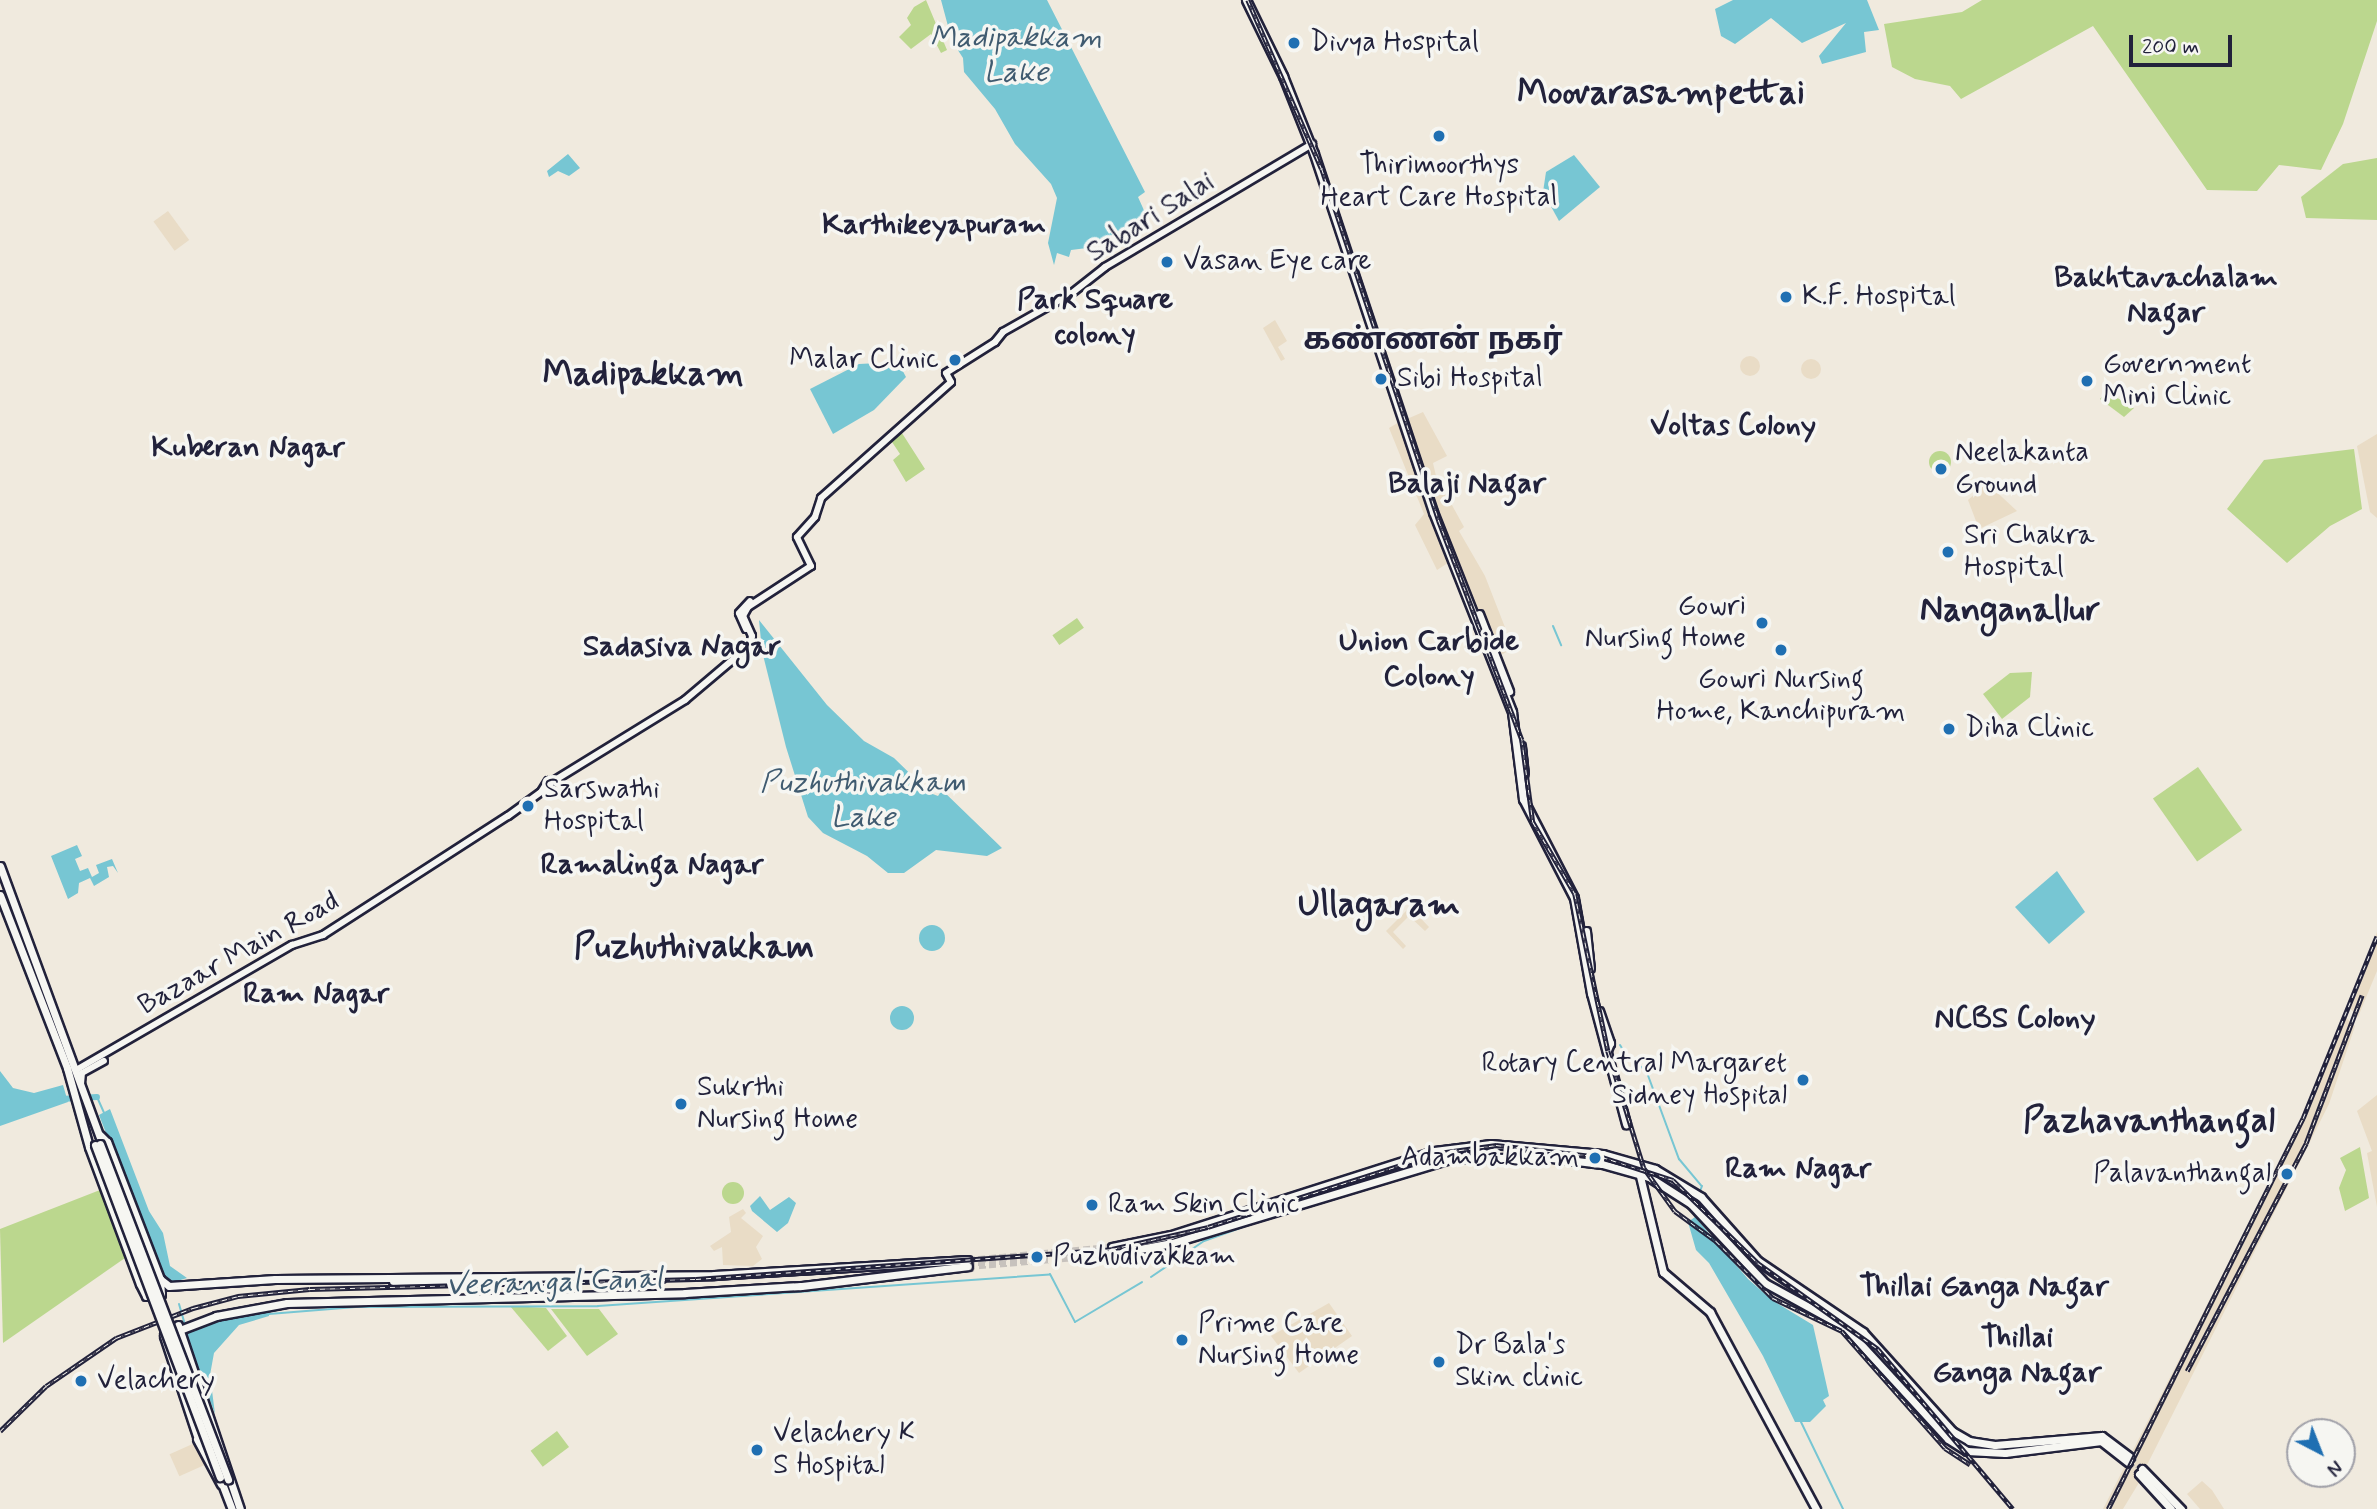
<!DOCTYPE html>
<meta charset="utf-8">
<style>
body{margin:0}
#map{position:relative;width:2377px;height:1509px;overflow:hidden;background:#f0eade;font-family:Mynerve,"Noto Sans Tamil",sans-serif}
div>[style]{position:absolute}
.built>*{inset:0;background:#e9dcc6;transform-origin:0 0}
.round{border-radius:50%}
.green>*{inset:0;background:#bbd78e;transform-origin:0 0}
.water>*{inset:0;background:#77c6d3}
.stream>*{height:2px;margin:-1px;padding:0 1px;transform-origin:1px;border-radius:1px;background:#77c6d3}
.river>*{height:6px;margin:-3px;padding:0 3px;transform-origin:3px;border-radius:3px;background:#77c6d3}
.primary-tunnel>*{height:7px;margin-top:-3.5px;transform-origin:0;background:repeating-linear-gradient(90deg,#c7c2bd 0 7px,transparent 0 10.5px)}
.roads{filter:drop-shadow(2px 0 #22223b) drop-shadow(-2px 0 #22223b) drop-shadow(0 2px #22223b) drop-shadow(0 -2px #22223b)}
.secondary>*{height:6px;margin:-3px;padding:0 3px;transform-origin:3px;border-radius:3px;background:#f6f6f2}
.primary>*{height:7px;margin:-3.5px;padding:0 3.5px;transform-origin:3.5px;border-radius:3.5px;background:#f6f6f2}
.rail>*{height:4.5px;margin-top:-2.25px;transform-origin:0;background:repeating-linear-gradient(90deg,#f6f6f2 0 5px,#22223b 0 10px);box-sizing:border-box;border-block:2px solid #22223b}
.bridges{filter:drop-shadow(2px 0 #22223b) drop-shadow(-2px 0 #22223b) drop-shadow(0 2px #22223b) drop-shadow(0 -2px #22223b)}
.primary-bridge>*{height:7px;margin:-3.5px;padding:0 3.5px;transform-origin:3.5px;border-radius:3.5px;background:#f6f6f2}
.dots>*{width:19px;height:19px;translate:-50% -50%;box-sizing:border-box;border:4px solid #f6f6f2;border-radius:50%}
span{translate:-50% -50%;white-space:nowrap;text-align:center;line-height:1.15;-webkit-text-stroke:7px #f6f6f2;paint-order:stroke}
.poi-label{font-size:28px;color:#22223b}
.left{translate:0 -50%;text-align:left}
.right{translate:-100% -50%;text-align:right}
.street-label{font-size:28px;color:#22223b}
.water-label{font-size:30px;color:#405b70;font-style:italic}
.neighbourhood-label{font-size:30px;color:#22223b;font-weight:700}
.district-label{font-size:35px;color:#22223b;font-weight:700}
.north{position:absolute;left:2286px;top:1418px;width:70px;height:70px;box-sizing:border-box;background:#f6f6f2;border:2px solid #a1a1a9;border-radius:50%;rotate:138deg;font-size:19px;font-weight:700;line-height:28px;text-align:center;color:#22223b}
.north::after{content:'';display:block;margin:auto;width:24px;height:32px;background:#1f6fb2;clip-path:polygon(50% 0,100% 100%,50% 72%,0 100%)}
.scale{position:absolute;left:2129px;top:35px;width:103px;height:32px;box-sizing:border-box;border:4px solid #22223b;border-top:0;padding-left:9px;font-size:21px;line-height:24px;white-space:nowrap;color:#22223b;-webkit-text-stroke:5px #f6f6f2;paint-order:stroke}
</style>
<div id="map">
<div class="built">
<i style="left:168px;top:211px;width:36px;height:18px;rotate:54deg"></i>
<i style="clip-path:polygon(1275px 320px,1287px 341px,1278px 347px,1285px 359px,1281px 361px,1263px 328px)"></i>
<i class="round" style="left:1740px;top:356px;width:20px;height:20px"></i>
<i class="round" style="left:1801px;top:359px;width:20px;height:20px"></i>
<i style="clip-path:polygon(1423px 412px,1447px 456px,1433px 463px,1436px 476px,1464px 527px,1459px 531px,1485px 576px,1508px 635px,1502px 638px,1508px 651px,1501px 655px,1509px 671px,1504px 675px,1448px 538px,1407px 419px)"></i>
<i style="clip-path:polygon(1401px 421px,1451px 561px,1437px 570px,1415px 525px,1424px 514px,1389px 428px)"></i>
<i style="clip-path:polygon(2377px 434px,2377px 518px,2370px 512px,2357px 446px)"></i>
<i style="clip-path:polygon(1987px 483px,2017px 511px,1979px 529px,1968px 500px)"></i>
<i style="clip-path:polygon(1410px 907px,1429px 927px,1425px 931px,1409px 916px,1393px 932px,1406px 946px,1403px 949px,1386px 931px)"></i>
<i style="clip-path:polygon(2377px 932px,2377px 971px,2358px 1017px,2347px 1005px)"></i>
<i style="clip-path:polygon(2343px 1015px,2355px 1026px,2329px 1104px,2148px 1463px,2136px 1479px,2140px 1481px,2123px 1509px,2103px 1509px,2296px 1130px)"></i>
<i style="clip-path:polygon(2377px 1095px,2377px 1207px,2367px 1153px,2372px 1151px,2357px 1111px)"></i>
<i style="clip-path:polygon(743px 1209px,746px 1213px,741px 1218px,763px 1236px,756px 1247px,762px 1259px,753px 1266px,723px 1265px,722px 1247px,714px 1251px,710px 1246px,731px 1232px,729px 1217px)"></i>
<i style="clip-path:polygon(1329px 1303px,1352px 1336px,1299px 1373px,1271px 1336px)"></i>
<i style="left:197px;top:1442px;width:24px;height:30px;rotate:66deg"></i>
<i style="clip-path:polygon(2202px 1481px,2212px 1490px,2224px 1509px,2200px 1509px,2187px 1494px)"></i>
</div>
<div class="green">
<i style="clip-path:polygon(926px 0,947px 50px,941px 53px,931px 34px,911px 49px,899px 37px,911px 25px,907px 18px,914px 7px)"></i>
<i style="clip-path:polygon(1982px 0,2377px 0,2377px 21px,2343px 124px,2321px 170px,2279px 165px,2257px 191px,2207px 190px,2093px 26px,1961px 99px,1950px 86px,1915px 79px,1892px 67px,1884px 24px,1962px 12px)"></i>
<i style="clip-path:polygon(2377px 158px,2377px 220px,2306px 218px,2301px 197px,2343px 164px)"></i>
<i style="clip-path:polygon(2106px 391px,2134px 408px,2124px 417px,2100px 399px)"></i>
<i style="clip-path:polygon(900px 430px,925px 469px,906px 482px,893px 460px,900px 454px,890px 439px)"></i>
<i style="clip-path:polygon(2354px 449px,2362px 509px,2330px 526px,2287px 563px,2227px 509px,2264px 460px)"></i>
<i class="round" style="left:1929px;top:451px;width:22px;height:22px"></i>
<i style="left:1077px;top:618px;width:12px;height:30px;rotate:55deg"></i>
<i style="clip-path:polygon(2032px 672px,2030px 697px,2002px 719px,1983px 694px,2010px 673px)"></i>
<i style="left:2198px;top:767px;width:77px;height:55px;rotate:55deg"></i>
<i style="clip-path:polygon(2360px 1147px,2369px 1198px,2345px 1211px,2339px 1188px,2346px 1170px,2340px 1158px)"></i>
<i class="round" style="left:722px;top:1182px;width:22px;height:22px"></i>
<i style="clip-path:polygon(100px 1190px,125px 1258px,3px 1343px,0 1229px)"></i>
<i style="clip-path:polygon(510px 1306px,546px 1308px,567px 1336px,548px 1351px)"></i>
<i style="clip-path:polygon(551px 1309px,599px 1309px,618px 1334px,587px 1356px)"></i>
<i style="left:557px;top:1431px;width:20px;height:33px;rotate:53deg"></i>
</div>
<div class="water">
<i style="clip-path:polygon(941px 0,1047px 0,1145px 192px,1138px 197px,1147px 217px,1087px 248px,1071px 250px,1069px 257px,1057px 253px,1054px 265px,1048px 243px,1057px 198px,1051px 184px,1015px 144px,995px 109px,964px 72px,963px 58px,952px 41px)"></i>
<i style="clip-path:polygon(1733px 0,1867px 0,1879px 30px,1864px 32px,1866px 52px,1822px 64px,1819px 56px,1846px 23px,1802px 43px,1771px 18px,1735px 44px,1721px 36px,1715px 9px)"></i>
<i style="clip-path:polygon(568px 154px,580px 168px,569px 176px,558px 171px,549px 177px,547px 171px)"></i>
<i style="clip-path:polygon(1574px 155px,1600px 187px,1559px 221px,1543px 192px,1546px 172px)"></i>
<i style="clip-path:polygon(898px 362px,906px 377px,874px 410px,833px 434px,810px 389px,859px 364px)"></i>
<i style="clip-path:polygon(759px 620px,827px 705px,864px 741px,894px 758px,930px 793px,938px 796px,942px 790px,1002px 848px,987px 856px,936px 850px,904px 873px,888px 873px,867px 856px,823px 833px,808px 817px,786px 747px,762px 651px)"></i>
<i style="clip-path:polygon(77px 845px,82px 856px,75px 859px,80px 871px,88px 868px,92px 877px,99px 873px,96px 865px,112px 859px,118px 873px,113px 866px,107px 867px,109px 877px,94px 886px,90px 878px,79px 883px,78px 893px,68px 899px,51px 856px)"></i>
<i style="clip-path:polygon(2057px 871px,2085px 912px,2049px 944px,2015px 907px)"></i>
<i class="round" style="left:919px;top:925px;width:26px;height:26px"></i>
<i class="round" style="left:890px;top:1006px;width:24px;height:24px"></i>
<i style="clip-path:polygon(0 1071px,13px 1088px,34px 1093px,63px 1085px,68px 1102px,0 1126px)"></i>
<i style="clip-path:polygon(110px 1109px,149px 1211px,163px 1233px,170px 1266px,187px 1278px,168px 1284px,162px 1278px,99px 1115px)"></i>
<i style="clip-path:polygon(760px 1196px,770px 1210px,789px 1197px,796px 1203px,788px 1223px,777px 1232px,752px 1211px,750px 1206px)"></i>
<i style="clip-path:polygon(1695px 1217px,1748px 1279px,1772px 1300px,1813px 1325px,1829px 1396px,1823px 1400px,1826px 1406px,1810px 1422px,1795px 1422px,1763px 1356px,1709px 1263px,1696px 1250px,1688px 1222px)"></i>
<i style="clip-path:polygon(269px 1310px,269px 1316px,239px 1325px,214px 1353px,210px 1375px,215px 1414px,183px 1328px)"></i>
</div>
<div class="stream">
<i style="left:1553px;top:626px;width:21px;rotate:67deg"></i>
<i style="left:1620px;top:1045px;width:15px;rotate:58deg"></i>
<i style="left:1628px;top:1058px;width:22px;rotate:34deg"></i>
<i style="left:1646px;top:1070px;width:95px;rotate:69.7deg"></i>
<i style="left:1679px;top:1159px;width:35px;rotate:50deg"></i>
<i style="left:1702px;top:1186px;width:9px;rotate:111deg"></i>
<i style="left:97px;top:1097px;width:17px;rotate:66deg"></i>
<i style="left:1151px;top:1277px;width:64px;rotate:-34.2deg"></i>
<i style="left:1204px;top:1241px;width:65px;rotate:-19.8deg"></i>
<i style="left:179px;top:1304px;width:22px;rotate:74deg"></i>
<i style="left:269px;top:1314px;width:87px;rotate:-4.6deg"></i>
<i style="left:356px;top:1307px;width:242px;rotate:-0.2deg"></i>
<i style="left:598px;top:1306px;width:453px;rotate:-4deg"></i>
<i style="left:1050px;top:1274px;width:54px;rotate:62.5deg"></i>
<i style="left:1075px;top:1322px;width:78px;rotate:-30.8deg"></i>
<i style="left:1801px;top:1422px;width:97px;rotate:64.2deg"></i>
</div>
<div class="river">
<i style="left:61px;top:1099px;width:36px;rotate:-3deg"></i>
</div>
<div class="primary-tunnel">
<i style="left:968px;top:1260px;width:145px;rotate:-5.2deg"></i>
<i style="left:968px;top:1266px;width:145px;rotate:-4.7deg"></i>
<i style="left:2130px;top:1457px;width:17px;rotate:45deg"></i>
<i style="left:2128px;top:1462px;width:16px;rotate:47deg"></i>
</div>
<div class="roads">
<div class="secondary">
<i style="left:746px;top:629px;width:17px;rotate:-114deg"></i>
<i style="left:739px;top:613px;width:16px;rotate:-47deg"></i>
<i style="left:547px;top:785px;width:162px;rotate:-31.6deg"></i>
<i style="left:685px;top:700px;width:85px;rotate:-40.2deg"></i>
<i style="left:750px;top:645px;width:9px;rotate:-77deg"></i>
<i style="left:752px;top:636px;width:22px;rotate:-114deg"></i>
<i style="left:743px;top:616px;width:10px;rotate:-61deg"></i>
<i style="left:748px;top:607px;width:75px;rotate:-33.1deg"></i>
<i style="left:811px;top:566px;width:32px;rotate:-116deg"></i>
<i style="left:797px;top:537px;width:27px;rotate:-48deg"></i>
<i style="left:815px;top:517px;width:20px;rotate:-72deg"></i>
<i style="left:821px;top:498px;width:174px;rotate:-41.7deg"></i>
<i style="left:951px;top:382px;width:10px;rotate:-119deg"></i>
<i style="left:946px;top:373px;width:58px;rotate:-32.3deg"></i>
<i style="left:995px;top:342px;width:13px;rotate:-51deg"></i>
<i style="left:1003px;top:332px;width:79px;rotate:-29.5deg"></i>
<i style="left:1072px;top:293px;width:42px;rotate:-38.2deg"></i>
<i style="left:1105px;top:267px;width:241px;rotate:-30.7deg"></i>
<i style="left:76px;top:1070px;width:250px;rotate:-30.1deg"></i>
<i style="left:292px;top:945px;width:33px;rotate:-18deg"></i>
<i style="left:323px;top:935px;width:220px;rotate:-32.8deg"></i>
<i style="left:508px;top:816px;width:41px;rotate:-36deg"></i>
<i style="left:541px;top:792px;width:13px;rotate:-58deg"></i>
<i style="left:81px;top:1084px;width:11px;rotate:-85deg"></i>
<i style="left:82px;top:1073px;width:25px;rotate:-29deg"></i>
</div>
<div class="primary">
<i style="left:1246px;top:0;width:85px;rotate:64deg"></i>
<i style="left:1283px;top:76px;width:84px;rotate:68.3deg"></i>
<i style="left:1314px;top:154px;width:377px;rotate:71.6deg"></i>
<i style="left:1433px;top:512px;width:215px;rotate:68.4deg"></i>
<i style="left:1512px;top:712px;width:88px;rotate:82.8deg"></i>
<i style="left:1523px;top:799px;width:111px;rotate:62.7deg"></i>
<i style="left:1574px;top:898px;width:97px;rotate:79.9deg"></i>
<i style="left:1591px;top:993px;width:136px;rotate:75deg"></i>
<i style="left:1479px;top:614px;width:83px;rotate:68.7deg"></i>
<i style="left:1521px;top:746px;width:27px;rotate:84deg"></i>
<i style="left:0;top:866px;width:290px;rotate:69.8deg"></i>
<i style="left:0;top:895px;width:186px;rotate:68.8deg"></i>
<i style="left:67px;top:1068px;width:82px;rotate:74.4deg"></i>
<i style="left:89px;top:1147px;width:146px;rotate:69.6deg"></i>
<i style="left:140px;top:1284px;width:13px;rotate:63deg"></i>
<i style="left:146px;top:1296px;width:15px;rotate:-8deg"></i>
<i style="left:161px;top:1294px;width:15px;rotate:-94deg"></i>
<i style="left:160px;top:1279px;width:147px;rotate:-111.1deg"></i>
<i style="left:107px;top:1142px;width:10px;rotate:-135deg"></i>
<i style="left:1586px;top:931px;width:37px;rotate:84deg"></i>
<i style="left:1599px;top:1011px;width:34px;rotate:71deg"></i>
<i style="left:1610px;top:1043px;width:8px;rotate:113deg"></i>
<i style="left:1639px;top:1172px;width:103px;rotate:76.5deg"></i>
<i style="left:1663px;top:1272px;width:62px;rotate:40.4deg"></i>
<i style="left:1710px;top:1312px;width:224px;rotate:61.7deg"></i>
<i style="left:1112px;top:1247px;width:60px;rotate:-11.5deg"></i>
<i style="left:1171px;top:1235px;width:276px;rotate:-17.7deg"></i>
<i style="left:1434px;top:1151px;width:57px;rotate:-7deg"></i>
<i style="left:1491px;top:1144px;width:112px;rotate:5.1deg"></i>
<i style="left:1603px;top:1154px;width:54px;rotate:16.1deg"></i>
<i style="left:1655px;top:1169px;width:54px;rotate:31.3deg"></i>
<i style="left:1701px;top:1197px;width:86px;rotate:48.3deg"></i>
<i style="left:1758px;top:1261px;width:127px;rotate:34.1deg"></i>
<i style="left:1863px;top:1332px;width:133px;rotate:48deg"></i>
<i style="left:1952px;top:1431px;width:20px;rotate:30deg"></i>
<i style="left:1969px;top:1441px;width:26px;rotate:9deg"></i>
<i style="left:1995px;top:1445px;width:107px;rotate:-4.8deg"></i>
<i style="left:2102px;top:1436px;width:35px;rotate:37deg"></i>
<i style="left:1113px;top:1254px;width:60px;rotate:-10.6deg"></i>
<i style="left:1172px;top:1243px;width:290px;rotate:-16.8deg"></i>
<i style="left:1450px;top:1159px;width:93px;rotate:-1.2deg"></i>
<i style="left:1543px;top:1157px;width:59px;rotate:6.8deg"></i>
<i style="left:1602px;top:1164px;width:49px;rotate:15.5deg"></i>
<i style="left:1649px;top:1177px;width:50px;rotate:32.7deg"></i>
<i style="left:1691px;top:1204px;width:108px;rotate:46.9deg"></i>
<i style="left:1765px;top:1283px;width:91px;rotate:28.8deg"></i>
<i style="left:1845px;top:1327px;width:152px;rotate:47.4deg"></i>
<i style="left:1948px;top:1439px;width:22px;rotate:32deg"></i>
<i style="left:1967px;top:1451px;width:38px;rotate:3deg"></i>
<i style="left:2005px;top:1453px;width:97px;rotate:-7.1deg"></i>
<i style="left:2101px;top:1441px;width:34px;rotate:38deg"></i>
<i style="left:160px;top:1279px;width:11px;rotate:38deg"></i>
<i style="left:169px;top:1286px;width:106px;rotate:-3.8deg"></i>
<i style="left:275px;top:1279px;width:439px;rotate:-0.5deg"></i>
<i style="left:714px;top:1275px;width:254px;rotate:-3.4deg"></i>
<i style="left:610px;top:1279px;width:51px;rotate:-1.1deg"></i>
<i style="left:393px;top:1281px;width:121px;rotate:-0.5deg"></i>
<i style="left:178px;top:1325px;width:194px;rotate:71.4deg"></i>
<i style="left:197px;top:1439px;width:51px;rotate:61.9deg"></i>
<i style="left:199px;top:1442px;width:112px;rotate:-108.3deg"></i>
<i style="left:164px;top:1336px;width:56px;rotate:-21deg"></i>
<i style="left:216px;top:1316px;width:72px;rotate:-10.4deg"></i>
<i style="left:287px;top:1303px;width:398px;rotate:-1.4deg"></i>
<i style="left:685px;top:1293px;width:116px;rotate:-3.5deg"></i>
<i style="left:801px;top:1286px;width:168px;rotate:-6.8deg"></i>
<i style="left:2142px;top:1469px;width:56px;rotate:45.7deg"></i>
<i style="left:2139px;top:1474px;width:47px;rotate:47.6deg"></i>
<i style="left:221px;top:1481px;width:30px;rotate:69deg"></i>
</div>
</div>
<div class="rail">
<i style="left:1248px;top:0;width:184px;rotate:66.4deg"></i>
<i style="left:1322px;top:169px;width:371px;rotate:71.6deg"></i>
<i style="left:1439px;top:521px;width:234px;rotate:69.2deg"></i>
<i style="left:1522px;top:740px;width:83px;rotate:82.4deg"></i>
<i style="left:1533px;top:822px;width:83px;rotate:59.7deg"></i>
<i style="left:1575px;top:894px;width:160px;rotate:78.1deg"></i>
<i style="left:1608px;top:1051px;width:122px;rotate:72.9deg"></i>
<i style="left:1644px;top:1168px;width:53px;rotate:54.2deg"></i>
<i style="left:1675px;top:1211px;width:51px;rotate:36.2deg"></i>
<i style="left:1716px;top:1241px;width:81px;rotate:45deg"></i>
<i style="left:1773px;top:1298px;width:76px;rotate:25.6deg"></i>
<i style="left:1842px;top:1331px;width:156px;rotate:48.6deg"></i>
<i style="left:1945px;top:1448px;width:30px;rotate:33deg"></i>
<i style="left:2187px;top:1371px;width:257px;rotate:-62.4deg"></i>
<i style="left:2306px;top:1143px;width:158px;rotate:-69.3deg"></i>
<i style="left:0;top:1431px;width:64px;rotate:-44.4deg"></i>
<i style="left:46px;top:1386px;width:85px;rotate:-34.4deg"></i>
<i style="left:116px;top:1338px;width:83px;rotate:-21.3deg"></i>
<i style="left:193px;top:1308px;width:47px;rotate:-14.9deg"></i>
<i style="left:238px;top:1296px;width:72px;rotate:-5.6deg"></i>
<i style="left:310px;top:1289px;width:386px;rotate:-1.5deg"></i>
<i style="left:696px;top:1279px;width:417px;rotate:-4.1deg"></i>
<i style="left:1112px;top:1249px;width:98px;rotate:-12.9deg"></i>
<i style="left:1208px;top:1227px;width:243px;rotate:-17.8deg"></i>
<i style="left:1439px;top:1153px;width:58px;rotate:-8deg"></i>
<i style="left:1496px;top:1145px;width:107px;rotate:6.5deg"></i>
<i style="left:1602px;top:1157px;width:75px;rotate:17.9deg"></i>
<i style="left:1673px;top:1180px;width:119px;rotate:44.3deg"></i>
<i style="left:1758px;top:1263px;width:148px;rotate:35.6deg"></i>
<i style="left:1878px;top:1349px;width:209px;rotate:49.8deg"></i>
<i style="left:2108px;top:1509px;width:437px;rotate:-63.5deg"></i>
<i style="left:2303px;top:1118px;width:196px;rotate:-67.9deg"></i>
</div>
<div class="bridges">
<div class="primary-bridge">
<i style="left:100px;top:1144px;width:359px;rotate:69.1deg"></i>
<i style="left:95px;top:1145px;width:355px;rotate:69.4deg"></i>
</div>
</div>
<div class="dots">
<i style="left:1294px;top:43px;background:#1f6fb2"></i>
<i style="left:1439px;top:136px;background:#1f6fb2"></i>
<i style="left:1167px;top:262px;background:#1f6fb2"></i>
<i style="left:1786px;top:297px;background:#1f6fb2"></i>
<i style="left:955px;top:360px;background:#1f6fb2"></i>
<i style="left:1381px;top:379px;background:#1f6fb2"></i>
<i style="left:2087px;top:381px;background:#1f6fb2"></i>
<i style="left:1941px;top:469px;background:#1f6fb2"></i>
<i style="left:1948px;top:552px;background:#1f6fb2"></i>
<i style="left:1762px;top:623px;background:#1f6fb2"></i>
<i style="left:1781px;top:650px;background:#1f6fb2"></i>
<i style="left:1949px;top:729px;background:#1f6fb2"></i>
<i style="left:528px;top:806px;background:#1f6fb2"></i>
<i style="left:1803px;top:1080px;background:#1f6fb2"></i>
<i style="left:681px;top:1104px;background:#1f6fb2"></i>
<i style="left:1595px;top:1158px;background:#1f6fb2"></i>
<i style="left:2287px;top:1174px;background:#1f6fb2"></i>
<i style="left:1092px;top:1205px;background:#1f6fb2"></i>
<i style="left:1037px;top:1257px;background:#1f6fb2"></i>
<i style="left:1182px;top:1340px;background:#1f6fb2"></i>
<i style="left:1439px;top:1362px;background:#1f6fb2"></i>
<i style="left:81px;top:1381px;background:#1f6fb2"></i>
<i style="left:757px;top:1450px;background:#1f6fb2"></i>
</div>
<div class="poi-label">
<span class="left" style="left:1310px;top:43px">Divya Hospital</span>
<span style="left:1439px;top:182px">Thirimoorthys<br>Heart Care Hospital</span>
<span class="left" style="left:1183px;top:262px">Vasan Eye care</span>
<span class="left" style="left:1802px;top:297px">K.F. Hospital</span>
<span class="right" style="left:939px;top:360px">Malar Clinic</span>
<span class="left" style="left:2103px;top:381px">Government<br>Mini Clinic</span>
<span class="left" style="left:1397px;top:379px">Sibi Hospital</span>
<span class="left" style="left:1955px;top:469px">Neelakanta<br>Ground</span>
<span class="left" style="left:1964px;top:552px">Sri Chakra<br>Hospital</span>
<span class="right" style="left:1746px;top:623px">Gowri<br>Nursing Home</span>
<span style="left:1781px;top:696px">Gowri Nursing<br>Home, Kanchipuram</span>
<span class="left" style="left:1965px;top:729px">Diha Clinic</span>
<span class="left" style="left:544px;top:806px">Sarswathi<br>Hospital</span>
<span class="right" style="left:1787px;top:1080px">Rotary Central Margaret<br>Sidney Hospital</span>
<span class="left" style="left:697px;top:1104px">Sukrthi<br>Nursing Home</span>
<span class="right" style="left:1579px;top:1158px">Adambakkam</span>
<span class="right" style="left:2271px;top:1174px">Palavanthangal</span>
<span class="left" style="left:1108px;top:1205px">Ram Skin Clinic</span>
<span class="left" style="left:1053px;top:1257px">Puzhudivakkam</span>
<span class="left" style="left:1198px;top:1340px">Prime Care<br>Nursing Home</span>
<span class="left" style="left:1455px;top:1362px">Dr Bala's<br>Skin clinic</span>
<span class="left" style="left:97px;top:1381px">Velachery</span>
<span class="left" style="left:773px;top:1450px">Velachery K<br>S Hospital</span>
</div>
<div class="street-label">
<span style="left:1151px;top:218px;rotate:-32deg">Sabari Salai</span>
<span style="left:239px;top:954px;rotate:-29deg">Bazaar Main Road</span>
</div>
<div class="water-label">
<span style="left:1016px;top:55px">Madipakkam<br>Lake</span>
<span style="left:863px;top:800px">Puzhuthivakkam<br>Lake</span>
<span style="left:554px;top:1283px;rotate:-2deg">Veerangal Canal</span>
</div>
<div class="neighbourhood-label">
<span style="left:934px;top:225px">Karthikeyapuram</span>
<span style="left:2166px;top:295px">Bakhtavachalam<br>Nagar</span>
<span style="left:1095px;top:317px">Park Square<br>colony</span>
<span style="left:1433px;top:341px">கண்ணன் நகர்</span>
<span style="left:1733px;top:426px">Voltas Colony</span>
<span style="left:248px;top:448px">Kuberan Nagar</span>
<span style="left:1467px;top:484px">Balaji Nagar</span>
<span style="left:1429px;top:659px">Union Carbide<br>Colony</span>
<span style="left:682px;top:647px">Sadasiva Nagar</span>
<span style="left:652px;top:865px">Ramalinga Nagar</span>
<span style="left:316px;top:994px">Ram Nagar</span>
<span style="left:2015px;top:1019px">NCBS Colony</span>
<span style="left:1798px;top:1169px">Ram Nagar</span>
<span style="left:1984px;top:1287px">Thillai Ganga Nagar</span>
<span style="left:2017px;top:1355px">Thillai<br>Ganga Nagar</span>
</div>
<div class="district-label">
<span style="left:1661px;top:93px">Moovarasampettai</span>
<span style="left:643px;top:374px">Madipakkam</span>
<span style="left:2010px;top:610px">Nanganallur</span>
<span style="left:1379px;top:905px">Ullagaram</span>
<span style="left:694px;top:947px">Puzhuthivakkam</span>
<span style="left:2149px;top:1121px">Pazhavanthangal</span>
</div>
<div class="north">N</div>
<div class="scale">200 m</div>
</div>
